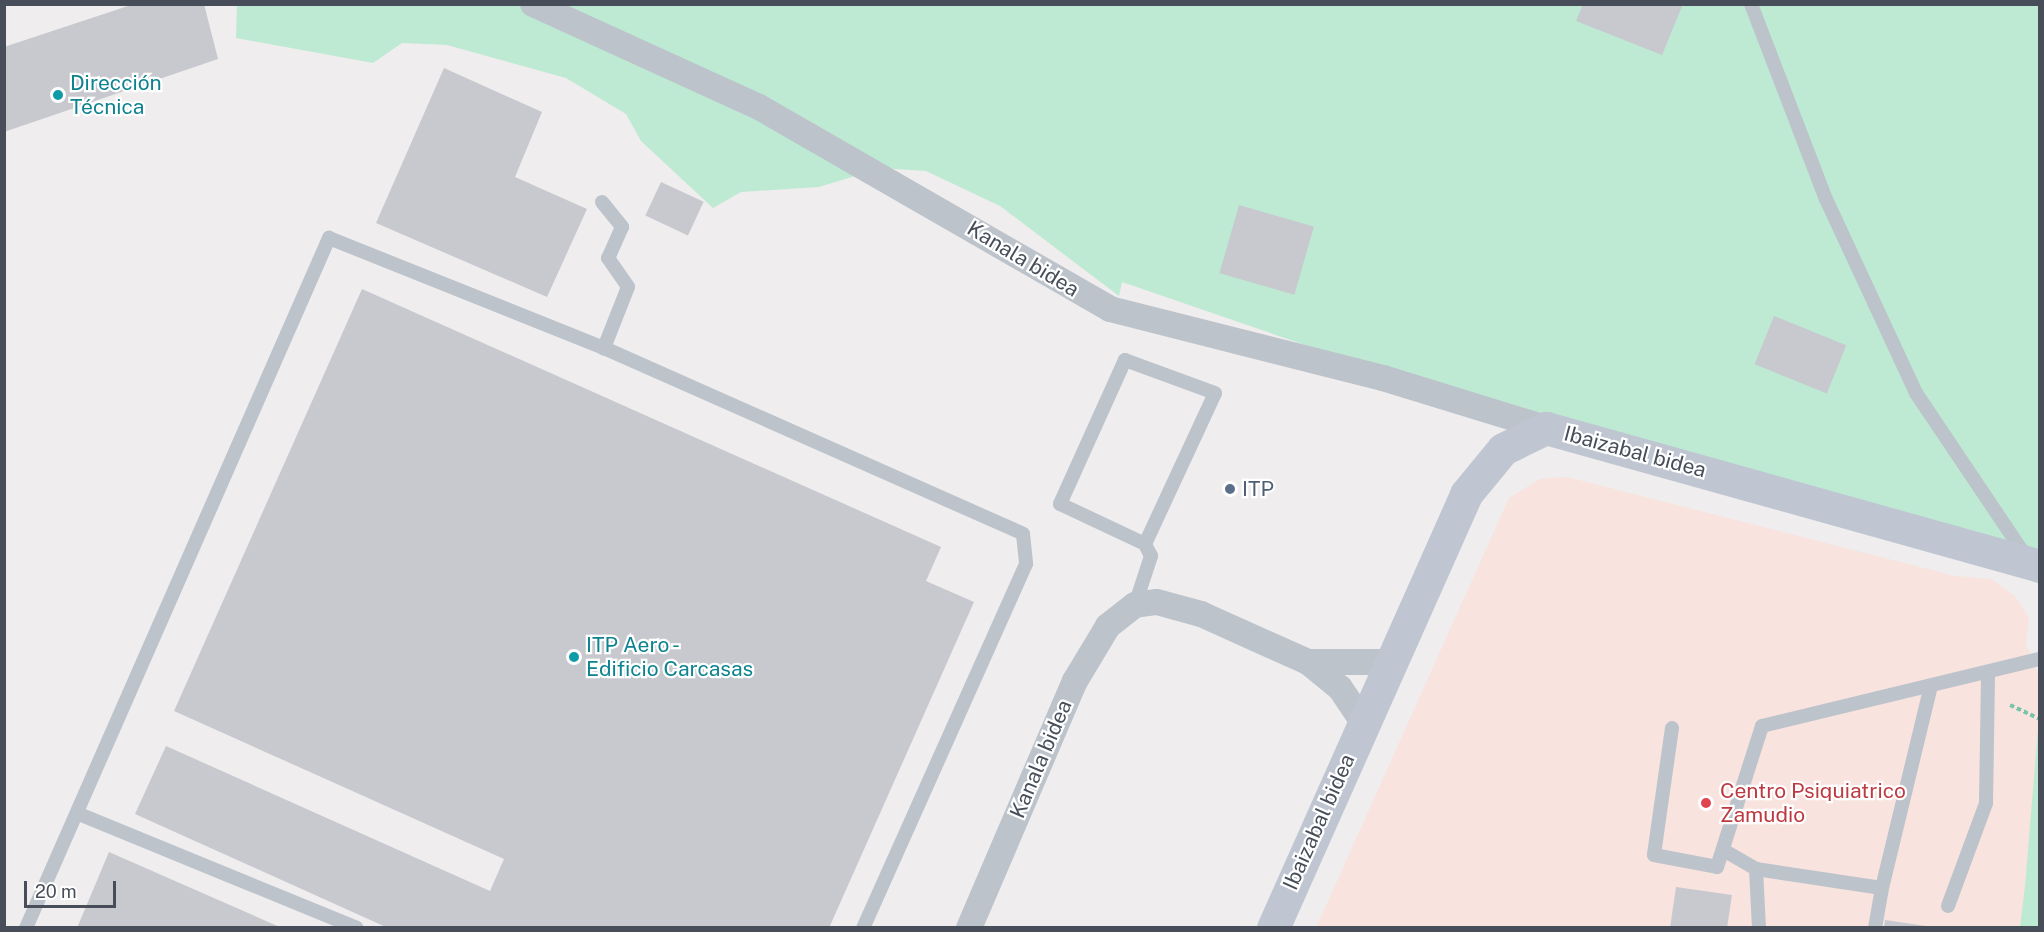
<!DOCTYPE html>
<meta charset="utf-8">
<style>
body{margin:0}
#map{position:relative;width:2044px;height:932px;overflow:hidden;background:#efeded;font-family:"Public Sans",sans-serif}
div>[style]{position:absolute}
.medical>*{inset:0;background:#f8e3de}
.green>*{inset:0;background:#beead4}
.building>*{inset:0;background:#c7c9cf;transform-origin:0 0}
.path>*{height:4px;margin-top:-2px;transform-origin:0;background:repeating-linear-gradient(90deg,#7ac5a8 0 4.5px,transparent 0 7.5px)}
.lane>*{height:14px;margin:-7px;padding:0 7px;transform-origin:7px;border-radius:7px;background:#bcc3cb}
.street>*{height:26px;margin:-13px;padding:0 13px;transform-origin:13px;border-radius:13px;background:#bcc3cb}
.secondary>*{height:33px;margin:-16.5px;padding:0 16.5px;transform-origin:16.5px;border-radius:16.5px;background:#bfc6d2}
.dots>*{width:16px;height:16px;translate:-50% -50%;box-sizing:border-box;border:3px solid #fff;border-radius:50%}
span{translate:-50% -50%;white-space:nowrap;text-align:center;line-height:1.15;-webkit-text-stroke:4.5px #fff;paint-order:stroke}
.culture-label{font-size:21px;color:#0d838f}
.left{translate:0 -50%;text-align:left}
.street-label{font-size:21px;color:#474e59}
.service-label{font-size:21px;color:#4e5e75}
.health-label{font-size:21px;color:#be3a42}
.frame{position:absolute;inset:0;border:6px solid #474e59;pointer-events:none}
.scale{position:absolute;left:24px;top:881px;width:92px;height:27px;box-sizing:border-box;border:3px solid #474e59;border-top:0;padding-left:8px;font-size:18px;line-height:21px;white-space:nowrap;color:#474e59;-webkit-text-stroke:4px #fff;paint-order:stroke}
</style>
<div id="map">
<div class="medical">
<i style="clip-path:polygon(1567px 477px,1955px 576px,1991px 579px,2015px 596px,2029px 618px,2026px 644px,2040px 678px,2039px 927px,1316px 928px,1509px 498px,1540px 479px)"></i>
</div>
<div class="green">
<i style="clip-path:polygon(237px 4px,2039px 5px,2039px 583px,2031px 581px,1985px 538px,1555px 431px,1122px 282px,1119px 296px,1000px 206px,926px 171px,881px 168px,819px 187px,741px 192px,713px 208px,641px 141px,626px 114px,566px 78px,447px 45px,402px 43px,373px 63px,236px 38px)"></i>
<i style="clip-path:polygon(2039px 716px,2039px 927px,2020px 927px,2025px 886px)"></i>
</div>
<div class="building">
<i style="clip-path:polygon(134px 4px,204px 4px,218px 59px,4px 132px,4px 47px)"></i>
<i style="clip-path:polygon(1583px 4px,1683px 4px,1662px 55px,1576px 21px)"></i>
<i style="clip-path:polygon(444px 68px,542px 112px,515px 177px,587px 209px,547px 297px,376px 223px)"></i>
<i style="left:661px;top:182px;width:47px;height:37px;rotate:25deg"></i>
<i style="left:1239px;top:205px;width:78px;height:71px;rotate:16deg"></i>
<i style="clip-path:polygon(362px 289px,941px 547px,926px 581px,974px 602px,829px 928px,388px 928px,135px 814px,166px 746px,490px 891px,504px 859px,174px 711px)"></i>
<i style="left:1774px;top:316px;width:78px;height:52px;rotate:22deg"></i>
<i style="clip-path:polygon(109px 852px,282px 928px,77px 928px)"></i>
<i style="clip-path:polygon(1676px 887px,1732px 895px,1727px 928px,1670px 928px)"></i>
<i style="clip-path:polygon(1885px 920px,1926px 926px,1926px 928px,1884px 928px)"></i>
</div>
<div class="path">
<i style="left:2010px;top:705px;width:33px;rotate:25deg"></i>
</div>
<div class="lane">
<i style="left:1751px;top:4px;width:209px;rotate:69deg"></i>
<i style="left:1826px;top:199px;width:214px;rotate:65.1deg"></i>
<i style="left:1916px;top:393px;width:199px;rotate:56.1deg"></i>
<i style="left:602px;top:202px;width:32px;rotate:51deg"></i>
<i style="left:622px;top:227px;width:34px;rotate:114deg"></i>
<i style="left:608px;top:258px;width:35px;rotate:55deg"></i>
<i style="left:628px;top:287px;width:66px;rotate:111.5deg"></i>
<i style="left:1135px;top:605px;width:52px;rotate:-71.9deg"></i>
<i style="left:1151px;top:556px;width:13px;rotate:-117deg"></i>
<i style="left:1145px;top:544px;width:166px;rotate:-65.1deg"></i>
<i style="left:1215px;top:393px;width:96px;rotate:-159.9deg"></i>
<i style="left:1125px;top:360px;width:158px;rotate:114.3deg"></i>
<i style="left:1060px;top:504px;width:94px;rotate:25.2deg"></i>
<i style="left:1672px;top:728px;width:128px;rotate:98.1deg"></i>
<i style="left:1654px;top:855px;width:64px;rotate:10.8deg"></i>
<i style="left:1717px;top:867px;width:148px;rotate:-72.3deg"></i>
<i style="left:1762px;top:726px;width:286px;rotate:-13.6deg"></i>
<i style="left:79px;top:814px;width:300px;rotate:22.3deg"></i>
<i style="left:1725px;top:851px;width:36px;rotate:30deg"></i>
<i style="left:1756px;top:869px;width:127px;rotate:8.6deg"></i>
<i style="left:1882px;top:888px;width:41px;rotate:99.9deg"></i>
<i style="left:1756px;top:869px;width:59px;rotate:87.1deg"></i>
<i style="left:1882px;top:888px;width:205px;rotate:-76.4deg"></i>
<i style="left:1948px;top:906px;width:110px;rotate:-69.7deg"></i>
<i style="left:1986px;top:803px;width:128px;rotate:-89.1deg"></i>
<i style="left:26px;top:928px;width:754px;rotate:-66.29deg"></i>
<i style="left:329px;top:238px;width:296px;rotate:21.8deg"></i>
<i style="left:604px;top:348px;width:458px;rotate:23.9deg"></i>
<i style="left:1023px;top:534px;width:30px;rotate:84deg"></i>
<i style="left:1026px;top:564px;width:399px;rotate:114.1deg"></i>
</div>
<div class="street">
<i style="left:533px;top:4px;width:248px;rotate:24.5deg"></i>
<i style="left:759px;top:107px;width:405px;rotate:29.9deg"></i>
<i style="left:1110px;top:309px;width:282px;rotate:14.2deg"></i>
<i style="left:1383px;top:378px;width:170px;rotate:17.1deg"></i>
<i style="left:1308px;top:662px;width:82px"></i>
<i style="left:969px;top:928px;width:269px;rotate:-66.8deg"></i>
<i style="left:1075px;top:681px;width:64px;rotate:-59deg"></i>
<i style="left:1108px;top:626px;width:34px;rotate:-38deg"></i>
<i style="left:1135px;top:605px;width:22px;rotate:-8deg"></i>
<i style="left:1157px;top:602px;width:46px;rotate:15.3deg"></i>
<i style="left:1201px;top:614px;width:117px;rotate:24.2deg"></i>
<i style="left:1308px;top:662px;width:41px;rotate:39.1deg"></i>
<i style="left:1340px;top:688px;width:41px;rotate:55.9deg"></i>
</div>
<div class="secondary">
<i style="left:1273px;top:928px;width:475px;rotate:-66deg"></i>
<i style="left:1466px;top:494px;width:58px;rotate:-50.6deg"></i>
<i style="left:1503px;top:449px;width:48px;rotate:-26deg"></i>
<i style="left:1546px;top:428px;width:513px;rotate:15.61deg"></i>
</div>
<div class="dots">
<i style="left:58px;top:95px;background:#0f9aa8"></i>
<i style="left:1230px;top:489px;background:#5c6f8a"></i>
<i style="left:574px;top:657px;background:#0f9aa8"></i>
<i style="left:1706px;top:803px;background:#e0444e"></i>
</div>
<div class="culture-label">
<span class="left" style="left:70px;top:95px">Dirección<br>Técnica</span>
<span class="left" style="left:586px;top:657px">ITP Aero -<br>Edificio Carcasas</span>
</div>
<div class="street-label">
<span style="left:1023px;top:259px;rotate:31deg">Kanala bidea</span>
<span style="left:1635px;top:452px;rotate:15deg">Ibaizabal bidea</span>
<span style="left:1041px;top:759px;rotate:-67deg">Kanala bidea</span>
<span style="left:1319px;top:822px;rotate:-66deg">Ibaizabal bidea</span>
</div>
<div class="service-label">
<span class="left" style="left:1242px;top:489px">ITP</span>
</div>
<div class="health-label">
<span class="left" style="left:1720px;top:803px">Centro Psiquiatrico<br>Zamudio</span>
</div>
<div class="frame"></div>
<div class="scale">20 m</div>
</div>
